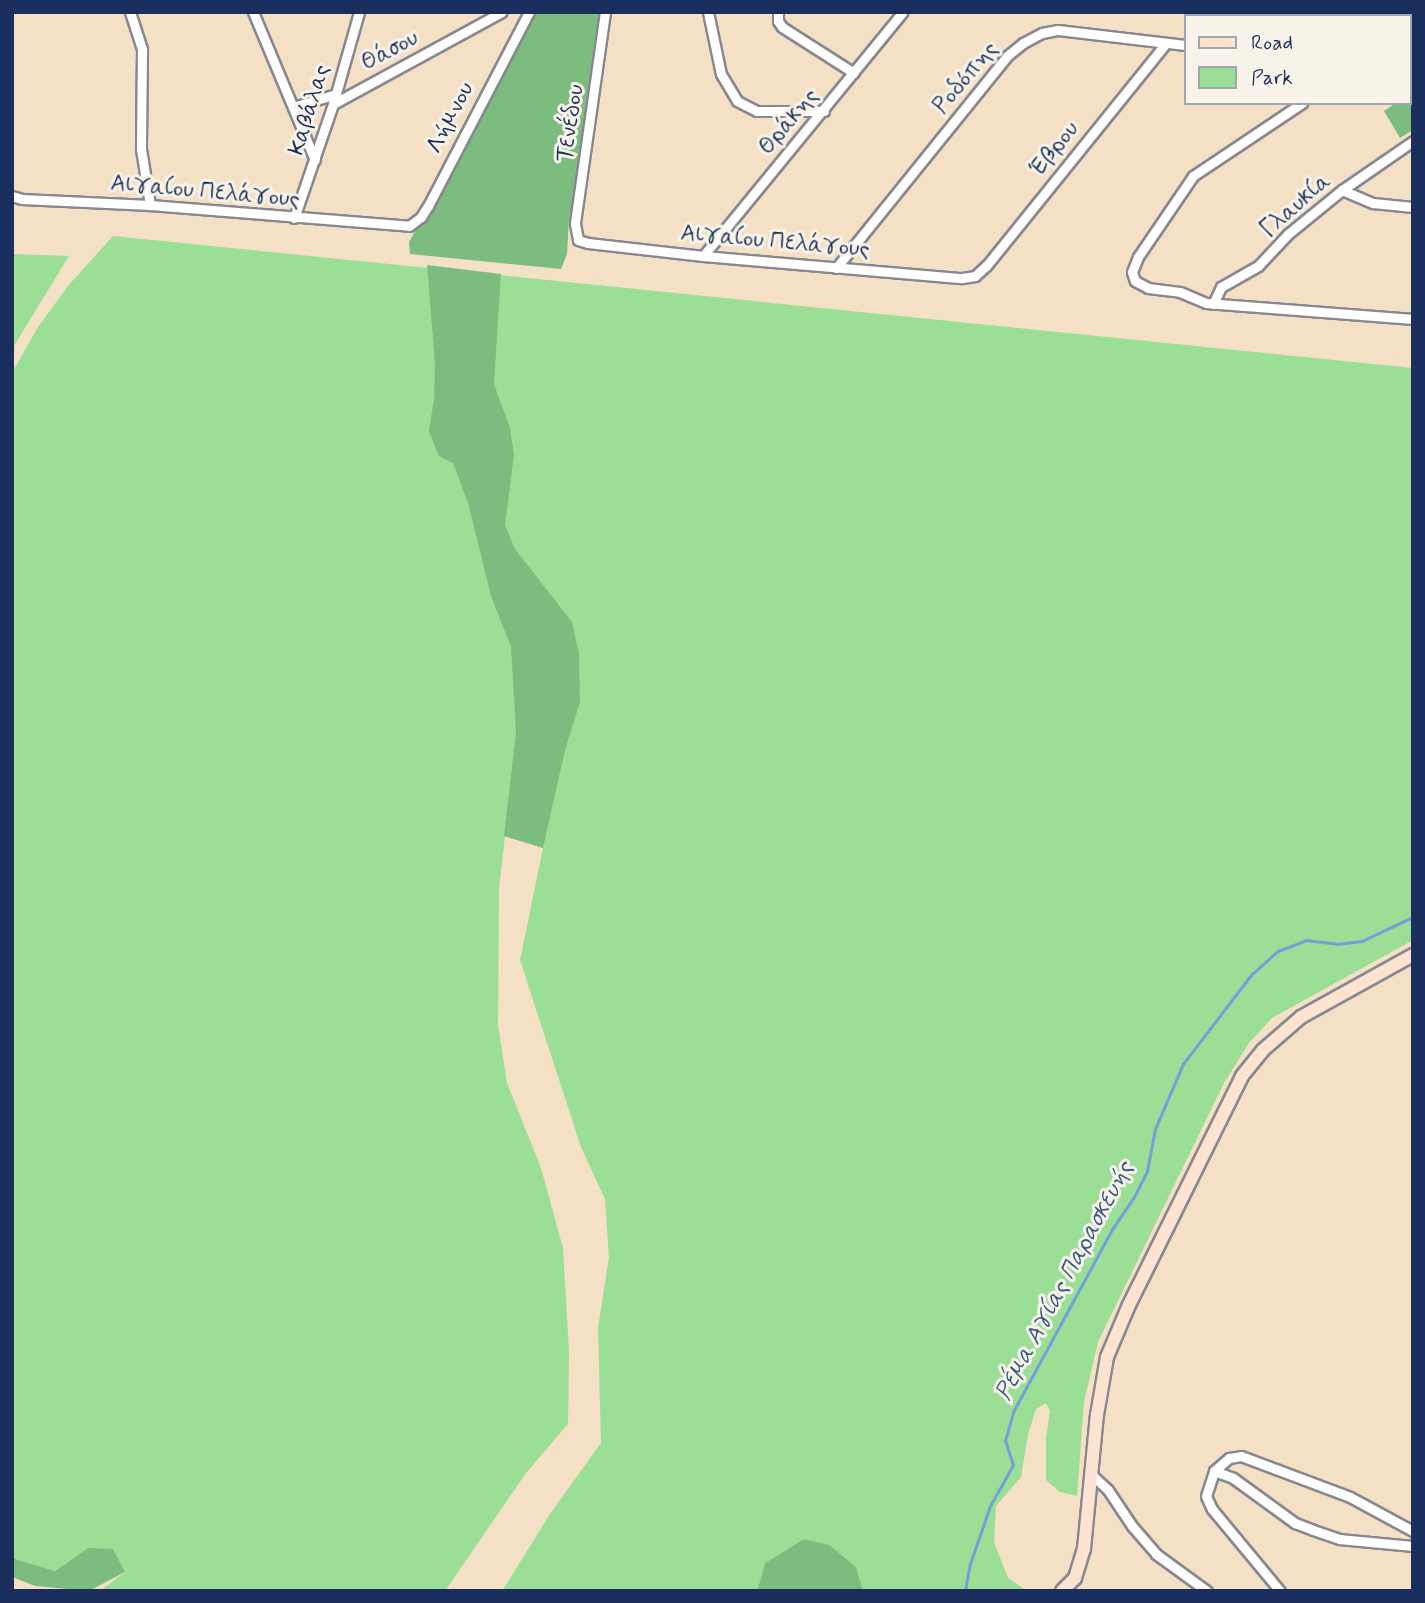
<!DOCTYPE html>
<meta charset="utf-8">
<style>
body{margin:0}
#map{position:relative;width:1425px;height:1603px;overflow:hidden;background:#f3e0c5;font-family:Mynerve,sans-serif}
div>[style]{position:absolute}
.green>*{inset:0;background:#9bde96;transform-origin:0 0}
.forest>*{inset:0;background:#7cbd7f}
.stream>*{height:2.5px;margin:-1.25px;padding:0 1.25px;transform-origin:1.25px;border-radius:1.25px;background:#72a0db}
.roads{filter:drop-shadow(2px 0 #878892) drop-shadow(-2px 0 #878892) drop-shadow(0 2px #878892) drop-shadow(0 -2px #878892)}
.street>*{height:9px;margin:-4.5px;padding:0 4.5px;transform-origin:4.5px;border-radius:4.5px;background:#fff}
.secondary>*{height:12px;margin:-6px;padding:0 6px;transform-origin:6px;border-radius:6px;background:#fde4d1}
span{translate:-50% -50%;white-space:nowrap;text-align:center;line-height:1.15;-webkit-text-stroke:6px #f7f3e8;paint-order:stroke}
.street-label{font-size:23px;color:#1b2f5e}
.water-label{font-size:24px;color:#39578a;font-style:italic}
.frame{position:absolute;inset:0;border:14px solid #1b2f5e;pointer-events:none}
.legend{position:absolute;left:1184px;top:14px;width:228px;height:91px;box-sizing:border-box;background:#f7f3e8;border:2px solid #9fa5b1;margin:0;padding:9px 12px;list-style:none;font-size:21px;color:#1b2f5e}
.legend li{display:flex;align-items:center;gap:14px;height:35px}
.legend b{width:35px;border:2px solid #9fa5b1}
</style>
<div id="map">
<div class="green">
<i style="left:1228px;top:12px;width:180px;height:4px"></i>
<i style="clip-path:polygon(113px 236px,1413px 368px,1413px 940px,1272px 1018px,1249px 1043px,1224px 1083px,1098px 1342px,1084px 1402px,1077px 1496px,1060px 1492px,1046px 1480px,1046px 1438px,1050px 1411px,1046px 1403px,1036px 1409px,1028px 1434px,1021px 1477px,996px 1506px,994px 1542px,1008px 1578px,1027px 1591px,863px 1591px,856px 1567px,830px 1545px,804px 1539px,765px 1563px,757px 1591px,502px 1591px,550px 1514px,601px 1443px,598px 1328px,609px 1257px,605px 1199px,581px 1147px,520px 960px,543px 848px,505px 836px,499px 888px,498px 1025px,507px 1083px,541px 1168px,563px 1248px,569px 1352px,568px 1424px,526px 1473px,445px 1591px,100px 1591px,125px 1572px,88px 1548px,55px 1571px,12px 1558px,12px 373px,38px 327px,68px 286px)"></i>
<i style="clip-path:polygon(12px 254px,69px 256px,12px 349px)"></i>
</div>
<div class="forest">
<i style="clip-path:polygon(533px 12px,603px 12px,576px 189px,569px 219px,567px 254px,561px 269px,410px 254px,409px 242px,414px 233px)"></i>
<i style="clip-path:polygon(1413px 92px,1413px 130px,1400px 138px,1384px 111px,1396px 103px,1409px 103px,1409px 94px)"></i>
<i style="clip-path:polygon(427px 265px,501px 274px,494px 384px,510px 428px,514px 455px,505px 525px,515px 549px,572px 622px,579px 654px,580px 702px,565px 750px,543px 848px,504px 836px,516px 733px,511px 647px,491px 596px,468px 503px,453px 463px,439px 456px,429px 431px,434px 399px,435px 364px)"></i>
<i style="clip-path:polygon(804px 1539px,830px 1545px,856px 1567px,863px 1591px,757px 1591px,765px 1563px)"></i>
<i style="clip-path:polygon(88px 1548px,113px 1549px,125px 1572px,89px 1591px,35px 1586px,12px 1577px,12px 1558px,55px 1571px)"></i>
</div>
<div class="stream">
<i style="left:965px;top:1591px;width:27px;rotate:-80deg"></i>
<i style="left:970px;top:1564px;width:61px;rotate:-71deg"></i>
<i style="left:990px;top:1506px;width:47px;rotate:-60.7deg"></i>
<i style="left:1013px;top:1465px;width:25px;rotate:-108deg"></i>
<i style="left:1005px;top:1441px;width:32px;rotate:-74deg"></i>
<i style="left:1014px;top:1410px;width:207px;rotate:-61.5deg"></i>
<i style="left:1113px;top:1228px;width:37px;rotate:-56deg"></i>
<i style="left:1134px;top:1197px;width:29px;rotate:-63deg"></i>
<i style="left:1147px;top:1171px;width:43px;rotate:-79.2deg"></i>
<i style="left:1155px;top:1129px;width:71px;rotate:-66.7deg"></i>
<i style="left:1183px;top:1064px;width:112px;rotate:-52.6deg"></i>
<i style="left:1251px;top:975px;width:36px;rotate:-42deg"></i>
<i style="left:1278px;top:951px;width:30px;rotate:-21deg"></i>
<i style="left:1306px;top:940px;width:31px;rotate:7deg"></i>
<i style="left:1337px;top:944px;width:25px;rotate:-7deg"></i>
<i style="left:1362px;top:941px;width:56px;rotate:-25.2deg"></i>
</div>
<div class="roads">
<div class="street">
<i style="left:130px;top:12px;width:39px;rotate:72deg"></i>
<i style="left:142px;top:49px;width:100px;rotate:90.6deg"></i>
<i style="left:141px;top:149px;width:57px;rotate:80.9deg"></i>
<i style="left:253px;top:12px;width:160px;rotate:67.3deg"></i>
<i style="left:605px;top:12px;width:214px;rotate:98.1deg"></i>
<i style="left:575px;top:224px;width:16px;rotate:79deg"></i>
<i style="left:578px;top:240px;width:10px;rotate:17deg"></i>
<i style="left:588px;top:243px;width:116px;rotate:6.4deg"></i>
<i style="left:703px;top:256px;width:260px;rotate:4.9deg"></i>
<i style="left:962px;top:278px;width:13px;rotate:-9deg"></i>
<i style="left:975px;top:276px;width:16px;rotate:-43deg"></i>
<i style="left:987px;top:265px;width:285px;rotate:-51.1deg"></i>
<i style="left:708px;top:12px;width:63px;rotate:78.2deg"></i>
<i style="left:721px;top:74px;width:31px;rotate:59deg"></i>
<i style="left:737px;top:101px;width:22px;rotate:27deg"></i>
<i style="left:757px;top:111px;width:67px"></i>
<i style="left:778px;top:12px;width:9px;rotate:90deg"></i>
<i style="left:778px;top:21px;width:7px;rotate:56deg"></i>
<i style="left:782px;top:27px;width:85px;rotate:32.6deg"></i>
<i style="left:1220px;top:16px;width:4px;rotate:-76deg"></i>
<i style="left:1409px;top:23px;width:4px;rotate:-27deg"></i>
<i style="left:1302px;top:103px;width:131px;rotate:146.2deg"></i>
<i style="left:1193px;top:176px;width:98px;rotate:124.2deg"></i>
<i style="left:1138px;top:257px;width:16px;rotate:112deg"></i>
<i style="left:1132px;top:272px;width:9px;rotate:72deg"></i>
<i style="left:1135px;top:281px;width:15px;rotate:28deg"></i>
<i style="left:1148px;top:288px;width:32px;rotate:7deg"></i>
<i style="left:1180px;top:292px;width:28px;rotate:23deg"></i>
<i style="left:1206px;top:303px;width:208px;rotate:4.4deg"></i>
<i style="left:333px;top:104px;width:192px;rotate:-28.6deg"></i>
<i style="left:293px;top:107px;width:45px;rotate:-16.8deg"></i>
<i style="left:1342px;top:190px;width:34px;rotate:23deg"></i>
<i style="left:1373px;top:203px;width:40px;rotate:5.7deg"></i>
<i style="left:12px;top:196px;width:10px;rotate:17deg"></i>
<i style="left:22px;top:199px;width:128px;rotate:2.7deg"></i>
<i style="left:150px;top:205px;width:260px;rotate:4.6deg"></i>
<i style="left:409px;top:226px;width:15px;rotate:-37deg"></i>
<i style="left:421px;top:217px;width:13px;rotate:-58deg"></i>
<i style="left:428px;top:206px;width:219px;rotate:-62.5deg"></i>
<i style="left:294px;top:218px;width:120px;rotate:-71.1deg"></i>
<i style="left:333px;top:104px;width:96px;rotate:-74.2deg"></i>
<i style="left:703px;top:256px;width:315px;rotate:-50.7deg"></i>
<i style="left:836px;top:268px;width:272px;rotate:-51.1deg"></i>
<i style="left:1007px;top:56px;width:21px;rotate:-39deg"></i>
<i style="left:1023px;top:43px;width:21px;rotate:-28deg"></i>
<i style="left:1042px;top:33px;width:16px;rotate:-11deg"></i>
<i style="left:1058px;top:30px;width:128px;rotate:6.7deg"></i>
<i style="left:1213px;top:304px;width:19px;rotate:-65deg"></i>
<i style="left:1221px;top:287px;width:43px;rotate:-29.6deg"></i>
<i style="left:1258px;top:266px;width:44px;rotate:-46.8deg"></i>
<i style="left:1288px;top:234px;width:70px;rotate:-39.2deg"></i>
<i style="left:1342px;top:190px;width:86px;rotate:-34.6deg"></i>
<i style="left:1214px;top:1471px;width:20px;rotate:-41deg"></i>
<i style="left:1229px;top:1458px;width:12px;rotate:-9deg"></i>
<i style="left:1241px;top:1456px;width:116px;rotate:20.6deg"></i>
<i style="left:1350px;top:1497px;width:72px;rotate:28.4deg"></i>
<i style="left:1092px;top:1475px;width:22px;rotate:43deg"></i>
<i style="left:1108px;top:1490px;width:43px;rotate:56.3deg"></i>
<i style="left:1132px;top:1526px;width:37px;rotate:49deg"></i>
<i style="left:1156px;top:1554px;width:63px;rotate:36deg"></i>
<i style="left:1280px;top:1591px;width:107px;rotate:-129.7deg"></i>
<i style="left:1212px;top:1509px;width:14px;rotate:-115deg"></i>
<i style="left:1206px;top:1496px;width:26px;rotate:-72deg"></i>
<i style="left:1214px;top:1471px;width:20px;rotate:20deg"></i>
<i style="left:1233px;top:1478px;width:77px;rotate:36deg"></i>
<i style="left:1295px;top:1523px;width:19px;rotate:21deg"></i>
<i style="left:1313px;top:1530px;width:28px;rotate:19deg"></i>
<i style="left:1339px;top:1539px;width:74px;rotate:5.4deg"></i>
</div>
<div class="secondary">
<i style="left:1062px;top:1591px;width:18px;rotate:-45deg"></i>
<i style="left:1075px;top:1578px;width:30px;rotate:-73deg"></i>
<i style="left:1084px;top:1549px;width:135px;rotate:-84.5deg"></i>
<i style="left:1097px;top:1415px;width:59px;rotate:-80.2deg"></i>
<i style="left:1107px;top:1357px;width:56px;rotate:-67.1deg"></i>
<i style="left:1129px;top:1305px;width:255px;rotate:-63.7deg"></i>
<i style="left:1242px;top:1076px;width:33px;rotate:-51deg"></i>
<i style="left:1263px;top:1050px;width:50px;rotate:-41deg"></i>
<i style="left:1301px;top:1017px;width:128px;rotate:-29deg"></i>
</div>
</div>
<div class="street-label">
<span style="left:390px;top:51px;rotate:-28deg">Θάσου</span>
<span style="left:966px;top:78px;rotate:-50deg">Ροδόπης</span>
<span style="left:310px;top:110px;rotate:-73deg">Καβάλας</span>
<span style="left:451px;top:118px;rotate:-63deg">Λήμνου</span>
<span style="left:789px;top:122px;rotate:-50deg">Θράκης</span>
<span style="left:571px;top:123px;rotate:-81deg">Τενέδου</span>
<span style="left:1055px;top:149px;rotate:-51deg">Έβρου</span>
<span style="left:205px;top:192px;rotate:5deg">Αιγαίου Πελάγους</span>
<span style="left:1296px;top:206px;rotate:-41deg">Γλαυκία</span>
<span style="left:775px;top:242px;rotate:5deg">Αιγαίου Πελάγους</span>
</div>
<div class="water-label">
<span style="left:1065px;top:1281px;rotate:-62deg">Ρέμα Αγίας Παρασκευής</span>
</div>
<div class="frame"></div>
<ul class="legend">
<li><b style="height:9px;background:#fde4d1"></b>Road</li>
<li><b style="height:19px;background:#9bde96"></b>Park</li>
</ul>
</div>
